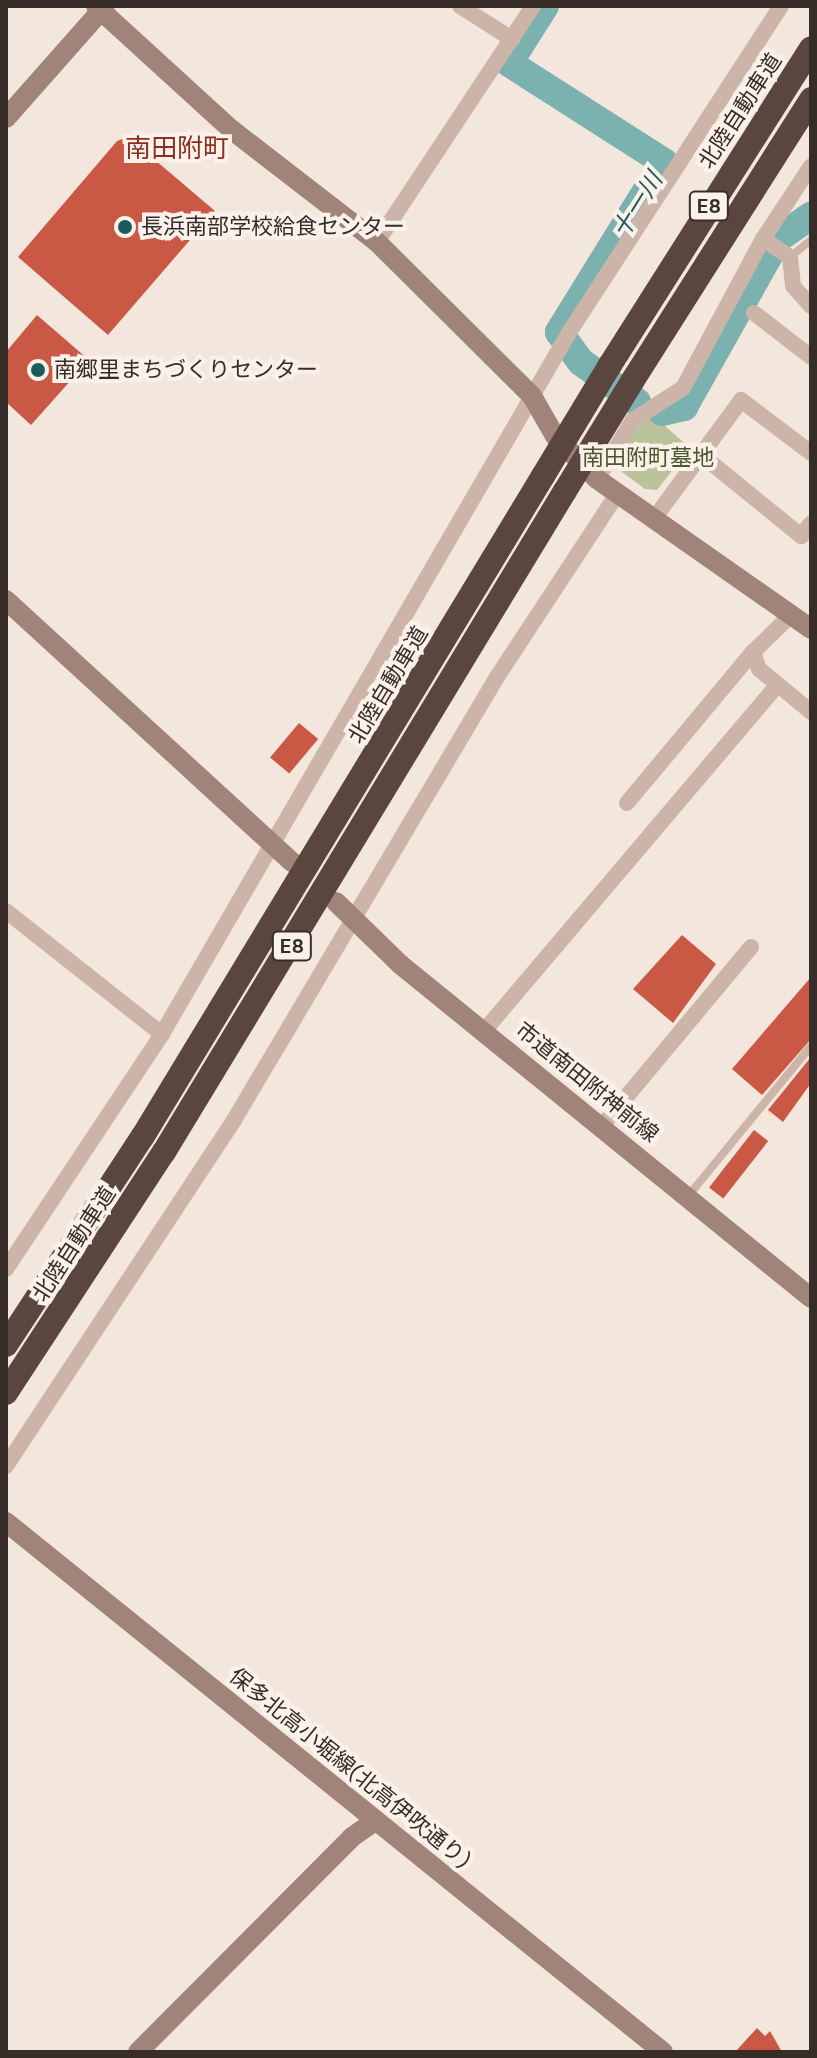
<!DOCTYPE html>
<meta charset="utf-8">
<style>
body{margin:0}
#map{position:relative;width:817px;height:2058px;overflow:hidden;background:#f3e7dd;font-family:"DM Sans","Noto Sans JP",sans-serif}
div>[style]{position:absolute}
.green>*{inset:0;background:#bac39c}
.river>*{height:28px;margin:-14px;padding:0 14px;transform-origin:14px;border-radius:14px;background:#7bb1ae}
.building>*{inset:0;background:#c95845;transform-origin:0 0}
.lane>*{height:8px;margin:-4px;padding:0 4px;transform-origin:4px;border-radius:4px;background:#ccb5a8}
.street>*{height:16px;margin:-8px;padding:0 8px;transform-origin:8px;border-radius:8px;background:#ccb5a8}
.secondary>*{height:20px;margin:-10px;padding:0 10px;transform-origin:10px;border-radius:10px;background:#a08479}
.highway>*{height:24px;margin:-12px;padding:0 12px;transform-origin:12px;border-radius:12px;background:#5a453f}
.highway-bridge>*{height:24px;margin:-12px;padding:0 12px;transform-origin:12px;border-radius:12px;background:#5a453f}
.dots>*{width:22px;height:22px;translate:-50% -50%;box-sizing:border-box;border:4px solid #faf1ea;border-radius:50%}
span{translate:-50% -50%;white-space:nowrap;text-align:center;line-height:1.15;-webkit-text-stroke:8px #faf1ea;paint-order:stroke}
.shield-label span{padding:2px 6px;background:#faf1ea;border:2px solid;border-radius:6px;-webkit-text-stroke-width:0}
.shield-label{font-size:20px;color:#382c29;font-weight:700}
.street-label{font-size:22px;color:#382c29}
.poi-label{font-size:22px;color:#382c29}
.left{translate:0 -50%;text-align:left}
.park-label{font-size:22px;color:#4c582b}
.water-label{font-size:24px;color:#1d5b5a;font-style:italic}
.quarter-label{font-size:26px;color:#8a2e1f}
.frame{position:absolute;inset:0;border:8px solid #382c29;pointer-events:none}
</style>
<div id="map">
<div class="green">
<i style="clip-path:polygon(649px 412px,690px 448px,657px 490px,645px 489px,611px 464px)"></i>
</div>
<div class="river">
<i style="left:545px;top:6px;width:67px;rotate:122.3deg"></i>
<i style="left:509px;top:63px;width:184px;rotate:32.6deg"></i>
<i style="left:664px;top:162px;width:200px;rotate:121.7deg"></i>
<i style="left:559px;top:332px;width:37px;rotate:54deg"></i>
<i style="left:581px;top:362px;width:69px;rotate:35.5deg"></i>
<i style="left:662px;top:412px;width:23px;rotate:-13deg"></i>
<i style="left:684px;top:407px;width:194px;rotate:-60.7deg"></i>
<i style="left:779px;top:238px;width:39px;rotate:-35deg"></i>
</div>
<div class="building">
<i style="clip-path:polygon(128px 137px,215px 211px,108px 335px,18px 257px,117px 141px)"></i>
<i style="clip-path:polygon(37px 315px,89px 360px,31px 425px,6px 402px,6px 352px)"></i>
<i style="left:299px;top:723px;width:25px;height:45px;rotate:40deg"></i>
<i style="clip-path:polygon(682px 935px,716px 964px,673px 1023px,633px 989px)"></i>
<i style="clip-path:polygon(811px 977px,811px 1039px,762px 1095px,732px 1069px)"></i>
<i style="clip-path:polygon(811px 1057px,811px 1083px,783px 1122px,768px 1110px)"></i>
<i style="left:754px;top:1130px;width:18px;height:73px;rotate:38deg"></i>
<i style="clip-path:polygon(757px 2028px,765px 2036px,770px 2031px,782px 2052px,735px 2052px)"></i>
</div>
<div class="lane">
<i style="left:790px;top:257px;width:27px;rotate:-39deg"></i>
<i style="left:689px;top:1195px;width:193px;rotate:-50.7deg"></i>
</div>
<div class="street">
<i style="left:460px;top:6px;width:62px;rotate:32.4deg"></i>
<i style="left:763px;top:239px;width:32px;rotate:34deg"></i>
<i style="left:790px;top:257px;width:29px;rotate:84deg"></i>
<i style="left:793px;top:286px;width:27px;rotate:48deg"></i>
<i style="left:377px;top:242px;width:283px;rotate:-56.5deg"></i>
<i style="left:754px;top:313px;width:72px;rotate:37.7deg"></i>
<i style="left:699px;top:453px;width:132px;rotate:39.1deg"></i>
<i style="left:801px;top:536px;width:16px;rotate:-52deg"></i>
<i style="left:597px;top:479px;width:69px;rotate:-58.6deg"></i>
<i style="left:633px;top:420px;width:59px;rotate:-32.6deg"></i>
<i style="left:683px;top:388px;width:169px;rotate:-61.8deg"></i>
<i style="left:763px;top:239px;width:87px;rotate:-56.7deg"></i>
<i style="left:653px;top:520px;width:149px;rotate:-53.7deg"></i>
<i style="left:741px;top:400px;width:88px;rotate:37.1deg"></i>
<i style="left:753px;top:652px;width:18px;rotate:71deg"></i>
<i style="left:759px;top:669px;width:67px;rotate:39.6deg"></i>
<i style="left:627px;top:803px;width:197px;rotate:-50.2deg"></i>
<i style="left:753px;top:652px;width:53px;rotate:-44.2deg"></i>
<i style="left:6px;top:911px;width:199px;rotate:38.3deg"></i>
<i style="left:484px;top:1031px;width:453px;rotate:-49.7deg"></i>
<i style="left:602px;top:1126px;width:233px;rotate:-50.2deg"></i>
<i style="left:6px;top:1269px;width:282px;rotate:-56.4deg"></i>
<i style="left:162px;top:1034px;width:813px;rotate:-59.87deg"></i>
<i style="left:570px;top:331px;width:387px;rotate:-57deg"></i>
<i style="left:6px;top:1466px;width:414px;rotate:-56.6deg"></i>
<i style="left:234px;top:1120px;width:515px;rotate:-59.3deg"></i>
<i style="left:497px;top:677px;width:219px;rotate:-56.7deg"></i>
</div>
<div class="secondary">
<i style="left:96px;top:6px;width:184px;rotate:42.4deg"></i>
<i style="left:232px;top:130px;width:183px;rotate:37.7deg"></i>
<i style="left:377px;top:242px;width:218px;rotate:44.8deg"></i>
<i style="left:532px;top:396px;width:46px;rotate:60.1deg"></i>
<i style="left:555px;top:436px;width:60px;rotate:45.7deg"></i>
<i style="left:597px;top:479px;width:261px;rotate:35deg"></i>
<i style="left:6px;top:118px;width:149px;rotate:-48.5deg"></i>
<i style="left:6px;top:600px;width:388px;rotate:42.5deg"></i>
<i style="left:336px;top:902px;width:91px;rotate:44.1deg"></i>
<i style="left:401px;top:965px;width:528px;rotate:39.08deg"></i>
<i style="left:6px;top:1522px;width:844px;rotate:38.89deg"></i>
<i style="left:138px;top:2052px;width:303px;rotate:-45.1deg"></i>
<i style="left:352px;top:1837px;width:28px;rotate:-35deg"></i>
</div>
<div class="highway">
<i style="left:610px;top:365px;width:375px;rotate:-57.6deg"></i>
<i style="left:633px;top:380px;width:333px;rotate:-57.6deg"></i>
<i style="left:6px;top:1345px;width:250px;rotate:-56.8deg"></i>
<i style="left:143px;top:1136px;width:772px;rotate:-58.78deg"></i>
<i style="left:6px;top:1393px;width:288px;rotate:-56.8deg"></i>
<i style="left:164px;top:1152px;width:773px;rotate:-58.76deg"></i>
</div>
<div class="highway-bridge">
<i style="left:543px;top:476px;width:130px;rotate:-58.9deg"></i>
<i style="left:565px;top:491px;width:130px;rotate:-58.5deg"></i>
</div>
<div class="dots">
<i style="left:125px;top:227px;background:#1d5b5a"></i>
<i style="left:38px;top:370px;background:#1d5b5a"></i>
</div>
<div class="shield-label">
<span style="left:709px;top:206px">E8</span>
<span style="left:292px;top:946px">E8</span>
</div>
<div class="street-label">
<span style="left:740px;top:111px;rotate:-57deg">北陸自動車道</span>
<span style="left:388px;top:685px;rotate:-59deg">北陸自動車道</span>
<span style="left:587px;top:1082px;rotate:39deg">市道南田附神前線</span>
<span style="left:74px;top:1244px;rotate:-57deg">北陸自動車道</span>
<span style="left:350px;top:1768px;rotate:39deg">保多北高小堀線(北高伊吹通り)</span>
</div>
<div class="poi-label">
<span class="left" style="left:141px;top:227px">長浜南部学校給食センター</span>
<span class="left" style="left:54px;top:370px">南郷里まちづくりセンター</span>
</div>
<div class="park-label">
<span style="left:648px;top:458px">南田附町墓地</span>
</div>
<div class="water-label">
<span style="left:637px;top:205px;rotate:-58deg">十一川</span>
</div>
<div class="quarter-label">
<span style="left:177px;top:149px">南田附町</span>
</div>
<div class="frame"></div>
</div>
